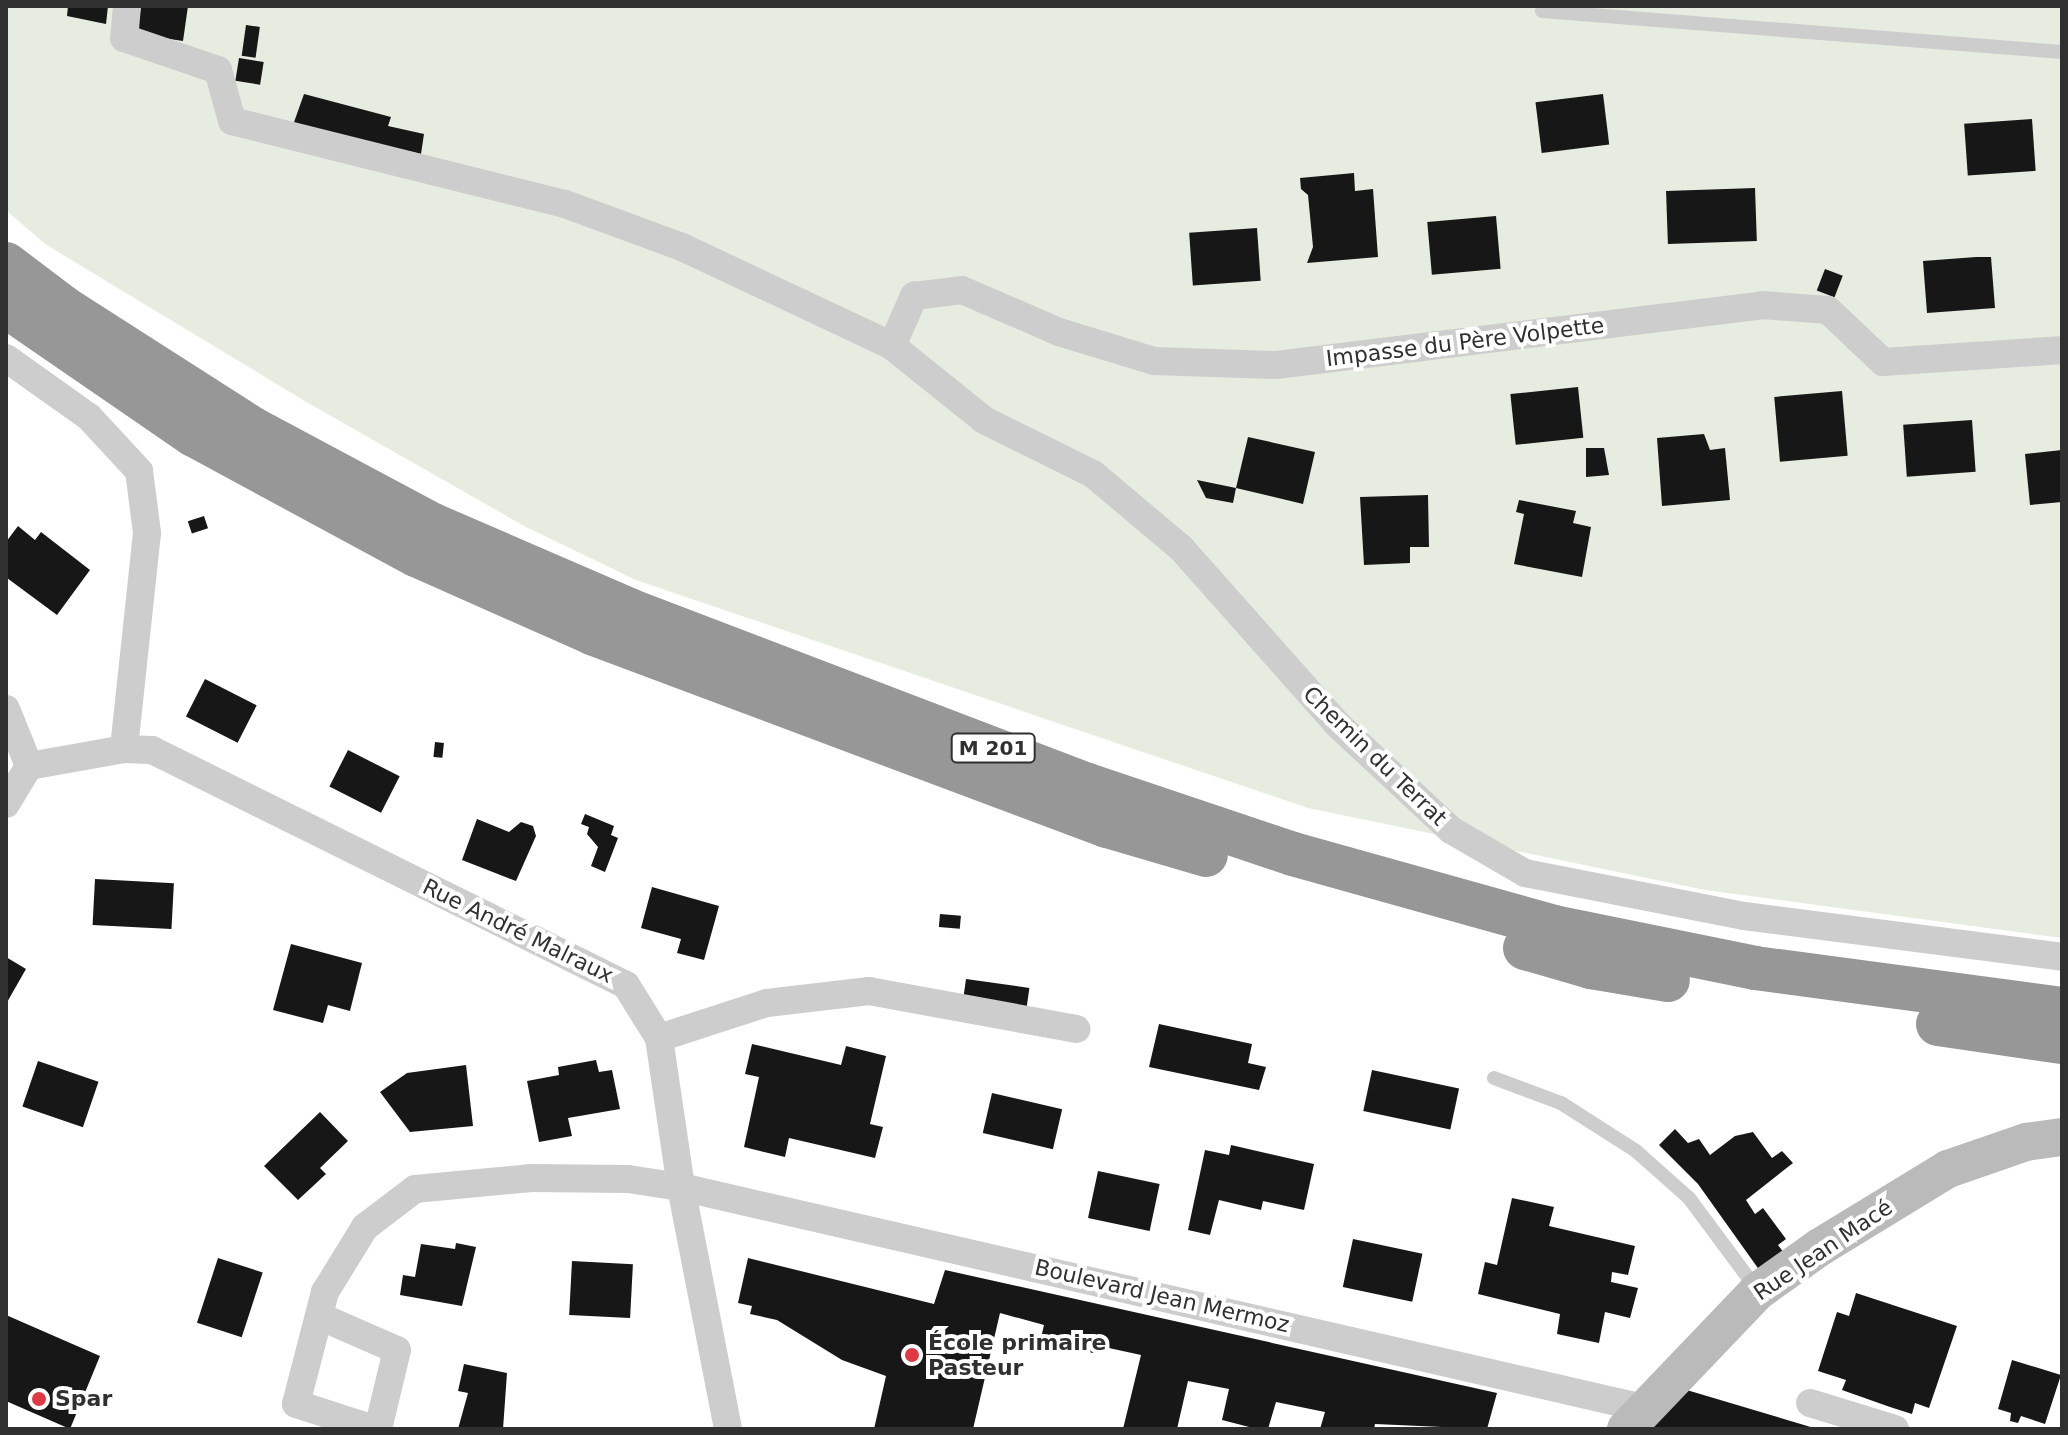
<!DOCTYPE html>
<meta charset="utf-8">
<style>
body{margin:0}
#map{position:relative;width:2068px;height:1435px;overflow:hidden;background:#fff;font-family:"DejaVu Sans",sans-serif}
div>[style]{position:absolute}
.green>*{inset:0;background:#e6ecdf}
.building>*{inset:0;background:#171717;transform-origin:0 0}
.lane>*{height:14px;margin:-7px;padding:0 7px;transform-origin:7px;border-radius:7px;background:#cdcdcd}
.street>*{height:28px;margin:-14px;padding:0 14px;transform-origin:14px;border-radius:14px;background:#cdcdcd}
.secondary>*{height:38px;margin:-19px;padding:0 19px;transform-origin:19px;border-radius:19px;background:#bababa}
.highway>*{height:44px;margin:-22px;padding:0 22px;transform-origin:22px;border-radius:22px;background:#979797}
.dots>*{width:22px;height:22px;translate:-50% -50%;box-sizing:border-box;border:4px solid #fff;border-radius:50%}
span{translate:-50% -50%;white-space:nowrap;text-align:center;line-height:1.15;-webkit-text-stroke:8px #fff;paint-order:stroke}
.shield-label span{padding:2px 6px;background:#fff;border:2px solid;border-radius:6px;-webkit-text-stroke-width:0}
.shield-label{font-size:20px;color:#303030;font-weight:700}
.street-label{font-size:22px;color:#303030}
.poi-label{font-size:22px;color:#303030;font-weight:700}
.left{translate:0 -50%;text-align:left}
.frame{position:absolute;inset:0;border:8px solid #303030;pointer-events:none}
</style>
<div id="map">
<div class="green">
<i style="clip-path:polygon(6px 6px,2062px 6px,2062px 938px,1705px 890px,1308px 808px,636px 580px,526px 527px,303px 400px,45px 244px,6px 210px)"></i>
</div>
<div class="building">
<i style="clip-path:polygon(68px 6px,108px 6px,106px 24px,67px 16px)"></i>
<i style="clip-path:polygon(141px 6px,188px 6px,183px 41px,137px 34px)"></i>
<i style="left:246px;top:25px;width:14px;height:31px;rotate:8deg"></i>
<i style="left:239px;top:58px;width:25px;height:23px;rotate:9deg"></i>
<i style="clip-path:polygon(304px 94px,391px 117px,388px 126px,424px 134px,421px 154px,293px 125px)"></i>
<i style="left:1603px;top:94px;width:51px;height:68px;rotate:83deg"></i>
<i style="left:2032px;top:119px;width:52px;height:68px;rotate:86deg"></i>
<i style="clip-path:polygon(1354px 173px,1355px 191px,1373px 189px,1378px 257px,1307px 263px,1313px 247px,1308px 195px,1301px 189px,1300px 178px)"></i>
<i style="left:1755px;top:188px;width:53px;height:89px;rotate:88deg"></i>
<i style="left:1496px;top:216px;width:53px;height:69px;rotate:85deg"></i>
<i style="left:1257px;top:228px;width:53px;height:68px;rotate:86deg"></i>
<i style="clip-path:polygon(1976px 257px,1991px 257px,1995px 308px,1927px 313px,1923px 261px)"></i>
<i style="left:1825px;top:269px;width:19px;height:23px;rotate:21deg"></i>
<i style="left:1578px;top:387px;width:51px;height:68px;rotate:84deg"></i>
<i style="left:1842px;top:391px;width:65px;height:68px;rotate:85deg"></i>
<i style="left:1972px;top:420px;width:52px;height:69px;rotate:86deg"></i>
<i style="clip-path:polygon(1704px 434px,1710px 450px,1725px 448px,1730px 500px,1662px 506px,1657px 438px)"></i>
<i style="clip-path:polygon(1248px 437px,1315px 452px,1303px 504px,1236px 488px,1233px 503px,1206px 498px,1197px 480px,1236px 488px)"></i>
<i style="clip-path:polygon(1586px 448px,1604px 448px,1609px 475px,1586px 477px)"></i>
<i style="clip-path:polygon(2062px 450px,2062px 502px,2030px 505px,2025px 454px)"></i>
<i style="clip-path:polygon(1428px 495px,1429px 547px,1410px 547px,1410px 563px,1364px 565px,1360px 497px)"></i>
<i style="clip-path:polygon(1519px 500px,1576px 511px,1573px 523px,1591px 527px,1582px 577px,1514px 564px,1524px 514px,1516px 512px)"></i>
<i style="left:204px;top:516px;width:13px;height:17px;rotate:72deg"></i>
<i style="clip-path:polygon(18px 526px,35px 540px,41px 532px,90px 570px,57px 615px,7px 578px,6px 542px)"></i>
<i style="left:205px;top:679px;width:58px;height:42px;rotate:27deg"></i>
<i style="left:435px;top:742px;width:9px;height:15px;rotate:6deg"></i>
<i style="left:348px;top:750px;width:58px;height:41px;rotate:27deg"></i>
<i style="clip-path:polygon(585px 814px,614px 826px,611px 835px,618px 838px,605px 872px,591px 866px,598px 847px,587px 834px,589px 827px,581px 824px)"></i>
<i style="clip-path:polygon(477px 819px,509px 832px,521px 822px,533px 826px,536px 836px,516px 881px,462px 860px)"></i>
<i style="left:95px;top:879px;width:79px;height:46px;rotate:3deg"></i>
<i style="clip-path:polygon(652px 887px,719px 906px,704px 960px,677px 953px,681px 939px,641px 928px)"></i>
<i style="left:940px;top:914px;width:21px;height:13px;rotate:5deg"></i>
<i style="clip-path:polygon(291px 944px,362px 963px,350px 1011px,328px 1005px,323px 1023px,273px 1010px)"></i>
<i style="clip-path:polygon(6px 957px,26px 969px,6px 1004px)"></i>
<i style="left:966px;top:979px;width:64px;height:26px;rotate:8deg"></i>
<i style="clip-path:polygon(1159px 1024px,1252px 1044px,1248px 1063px,1266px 1067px,1259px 1090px,1149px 1067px)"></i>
<i style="clip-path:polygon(752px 1044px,841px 1065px,846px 1046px,886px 1056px,870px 1124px,883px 1127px,875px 1158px,789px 1138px,785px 1157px,744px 1147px,759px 1077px,745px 1074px)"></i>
<i style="clip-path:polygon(596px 1060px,599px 1072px,612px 1070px,620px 1109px,568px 1118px,572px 1136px,539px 1142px,527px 1081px,559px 1075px,558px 1067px)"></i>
<i style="left:38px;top:1061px;width:64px;height:48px;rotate:19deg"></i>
<i style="clip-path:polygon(466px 1065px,473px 1126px,410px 1132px,380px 1092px,407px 1073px)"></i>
<i style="left:1372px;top:1070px;width:89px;height:42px;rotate:12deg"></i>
<i style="left:992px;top:1093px;width:72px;height:41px;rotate:13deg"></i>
<i style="clip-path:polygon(320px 1112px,348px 1141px,320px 1168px,326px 1174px,298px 1200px,264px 1166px)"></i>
<i style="clip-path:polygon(1675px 1129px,1688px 1143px,1699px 1139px,1710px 1155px,1735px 1136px,1753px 1132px,1772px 1158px,1782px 1151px,1793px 1163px,1746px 1200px,1755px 1214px,1763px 1208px,1786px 1239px,1778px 1245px,1784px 1253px,1760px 1271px,1698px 1184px,1659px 1145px)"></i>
<i style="clip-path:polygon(1231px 1145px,1314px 1164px,1304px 1210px,1263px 1201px,1261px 1210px,1219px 1200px,1210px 1235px,1188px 1230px,1205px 1150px,1229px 1155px)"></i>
<i style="left:1098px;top:1171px;width:63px;height:48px;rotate:12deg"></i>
<i style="clip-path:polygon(1512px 1198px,1554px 1207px,1549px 1226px,1635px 1246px,1628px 1275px,1612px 1272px,1611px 1282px,1638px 1288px,1630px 1318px,1605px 1312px,1599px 1343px,1557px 1334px,1560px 1314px,1478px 1294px,1485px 1262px,1497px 1265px)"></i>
<i style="left:1353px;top:1239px;width:71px;height:49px;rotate:12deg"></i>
<i style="clip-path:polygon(456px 1243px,476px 1247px,462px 1306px,400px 1295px,403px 1275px,415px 1277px,421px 1244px,455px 1249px)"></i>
<i style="left:218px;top:1258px;width:47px;height:68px;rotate:18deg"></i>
<i style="clip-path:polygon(748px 1258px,934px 1304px,945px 1270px,1497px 1393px,1487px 1429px,1375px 1424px,1374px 1429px,1320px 1429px,1325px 1412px,1276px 1402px,1268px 1429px,1257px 1429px,1222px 1420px,1229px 1389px,1188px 1381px,1177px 1429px,1123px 1429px,1141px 1355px,1095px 1345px,1093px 1353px,1040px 1342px,1044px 1325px,1000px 1313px,973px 1429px,874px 1429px,886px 1376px,842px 1360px,777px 1320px,750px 1314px,752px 1306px,738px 1303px)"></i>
<i style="left:572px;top:1261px;width:61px;height:54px;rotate:3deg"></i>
<i style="clip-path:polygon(1856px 1293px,1957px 1326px,1929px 1408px,1915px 1403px,1912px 1414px,1890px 1407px,1842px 1390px,1846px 1380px,1818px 1371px,1837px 1312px,1849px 1316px)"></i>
<i style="clip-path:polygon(6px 1315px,100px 1356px,70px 1429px,6px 1401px)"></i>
<i style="clip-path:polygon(2012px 1360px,2061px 1375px,2045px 1424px,2021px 1416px,2018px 1423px,2010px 1421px,2011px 1413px,1998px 1409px)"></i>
<i style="clip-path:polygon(464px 1364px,507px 1373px,503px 1429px,458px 1429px,468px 1393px,458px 1391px)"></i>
<i style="clip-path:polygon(1680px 1388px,1814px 1428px,1814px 1429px,1646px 1429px)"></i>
</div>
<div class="lane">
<i style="left:1542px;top:11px;width:522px;rotate:4.51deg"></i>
<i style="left:1494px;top:1078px;width:72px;rotate:20.5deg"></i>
<i style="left:1561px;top:1103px;width:89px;rotate:32.6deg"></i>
<i style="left:1636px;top:1151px;width:71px;rotate:41.6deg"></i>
<i style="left:1689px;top:1198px;width:116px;rotate:53.4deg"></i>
</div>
<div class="street">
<i style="left:127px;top:6px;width:32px;rotate:95deg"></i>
<i style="left:124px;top:38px;width:99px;rotate:18.8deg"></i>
<i style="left:218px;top:70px;width:53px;rotate:74.6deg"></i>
<i style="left:232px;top:121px;width:343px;rotate:14deg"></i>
<i style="left:565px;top:204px;width:125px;rotate:20.2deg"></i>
<i style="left:682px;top:247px;width:232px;rotate:25.2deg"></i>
<i style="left:892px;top:346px;width:118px;rotate:38.8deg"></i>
<i style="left:984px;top:420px;width:122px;rotate:26.4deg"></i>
<i style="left:1093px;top:474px;width:115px;rotate:40.1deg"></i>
<i style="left:1181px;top:548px;width:235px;rotate:48.4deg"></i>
<i style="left:1337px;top:724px;width:156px;rotate:42.9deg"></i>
<i style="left:1451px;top:830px;width:86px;rotate:30.2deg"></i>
<i style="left:1525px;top:873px;width:223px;rotate:11.1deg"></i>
<i style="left:1744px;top:916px;width:321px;rotate:7.3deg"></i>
<i style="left:892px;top:346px;width:55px;rotate:-66.3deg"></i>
<i style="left:914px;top:296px;width:48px;rotate:-7.1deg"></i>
<i style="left:962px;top:290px;width:106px;rotate:23.4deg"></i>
<i style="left:1059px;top:332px;width:99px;rotate:17deg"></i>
<i style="left:1154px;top:361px;width:122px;rotate:1.9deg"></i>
<i style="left:1276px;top:365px;width:490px;rotate:-7deg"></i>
<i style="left:1762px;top:305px;width:66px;rotate:4.3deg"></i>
<i style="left:1828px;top:310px;width:76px;rotate:43.4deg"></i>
<i style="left:1883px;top:362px;width:179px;rotate:-3.8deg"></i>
<i style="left:6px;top:358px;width:102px;rotate:35.4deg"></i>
<i style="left:89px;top:417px;width:74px;rotate:47.2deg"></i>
<i style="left:139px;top:471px;width:63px;rotate:82.6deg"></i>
<i style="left:147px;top:533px;width:217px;rotate:96.1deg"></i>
<i style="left:6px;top:709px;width:61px;rotate:68deg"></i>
<i style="left:29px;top:766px;width:97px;rotate:-10.1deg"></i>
<i style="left:124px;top:749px;width:28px;rotate:2deg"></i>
<i style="left:152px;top:750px;width:529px;rotate:26.37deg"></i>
<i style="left:626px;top:985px;width:62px;rotate:58.1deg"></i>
<i style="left:659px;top:1038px;width:151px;rotate:81.6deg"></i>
<i style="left:681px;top:1187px;width:247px;rotate:79deg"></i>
<i style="left:6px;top:804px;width:44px;rotate:-58.8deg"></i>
<i style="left:659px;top:1038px;width:114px;rotate:-18deg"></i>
<i style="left:767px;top:1003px;width:103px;rotate:-6.7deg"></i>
<i style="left:869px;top:991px;width:211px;rotate:10.4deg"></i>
<i style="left:319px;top:1316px;width:85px;rotate:23.6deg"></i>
<i style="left:397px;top:1350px;width:81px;rotate:103.5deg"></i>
<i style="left:1810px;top:1403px;width:89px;rotate:17deg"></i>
<i style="left:374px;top:1429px;width:82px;rotate:-162.2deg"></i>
<i style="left:296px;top:1404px;width:116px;rotate:-75.5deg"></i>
<i style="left:325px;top:1292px;width:76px;rotate:-58.4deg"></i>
<i style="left:365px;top:1227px;width:63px;rotate:-37.2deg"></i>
<i style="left:415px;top:1189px;width:117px;rotate:-5.4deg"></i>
<i style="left:531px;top:1178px;width:97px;rotate:0.6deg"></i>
<i style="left:628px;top:1179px;width:54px;rotate:8.6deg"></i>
<i style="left:681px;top:1187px;width:987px;rotate:12.94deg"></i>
</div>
<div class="secondary">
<i style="left:1626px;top:1429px;width:191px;rotate:-46.3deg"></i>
<i style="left:1758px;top:1291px;width:76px;rotate:-35.4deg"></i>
<i style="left:1820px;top:1247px;width:150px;rotate:-31.4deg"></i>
<i style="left:1948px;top:1169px;width:83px;rotate:-19.1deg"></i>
<i style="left:2026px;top:1142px;width:36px;rotate:-8deg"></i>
</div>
<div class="highway">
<i style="left:6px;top:264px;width:73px;rotate:37.2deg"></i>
<i style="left:64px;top:308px;width:224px;rotate:32.6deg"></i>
<i style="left:253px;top:429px;width:204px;rotate:28.1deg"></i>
<i style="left:433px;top:525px;width:214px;rotate:23.4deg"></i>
<i style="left:629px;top:610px;width:491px;rotate:20.9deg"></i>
<i style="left:1088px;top:785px;width:216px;rotate:18.6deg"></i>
<i style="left:1293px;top:854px;width:271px;rotate:15.6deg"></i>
<i style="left:1554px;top:927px;width:205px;rotate:11.5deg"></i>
<i style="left:1755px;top:968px;width:310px;rotate:7.6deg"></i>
<i style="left:6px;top:306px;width:228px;rotate:34.5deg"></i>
<i style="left:194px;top:435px;width:252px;rotate:28.4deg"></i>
<i style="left:416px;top:555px;width:195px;rotate:23.9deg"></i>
<i style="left:594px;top:634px;width:548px;rotate:20.52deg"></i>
<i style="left:1107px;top:826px;width:103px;rotate:16.3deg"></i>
<i style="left:1525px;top:948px;width:69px;rotate:16.1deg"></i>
<i style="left:1591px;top:967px;width:78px;rotate:9.6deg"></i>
<i style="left:1938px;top:1024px;width:125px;rotate:8.3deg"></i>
</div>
<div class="dots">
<i style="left:912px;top:1355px;background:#df3a43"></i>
<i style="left:39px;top:1399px;background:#df3a43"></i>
</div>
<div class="shield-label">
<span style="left:993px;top:748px">M 201</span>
</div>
<div class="street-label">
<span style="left:1465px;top:342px;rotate:-7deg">Impasse du Père Volpette</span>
<span style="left:1375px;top:756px;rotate:44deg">Chemin du Terrat</span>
<span style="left:518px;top:931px;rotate:26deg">Rue André Malraux</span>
<span style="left:1823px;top:1250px;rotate:-34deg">Rue Jean Macé</span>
<span style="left:1162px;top:1296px;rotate:13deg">Boulevard Jean Mermoz</span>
</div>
<div class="poi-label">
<span class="left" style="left:928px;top:1355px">École primaire<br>Pasteur</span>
<span class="left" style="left:55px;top:1399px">Spar</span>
</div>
<div class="frame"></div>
</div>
